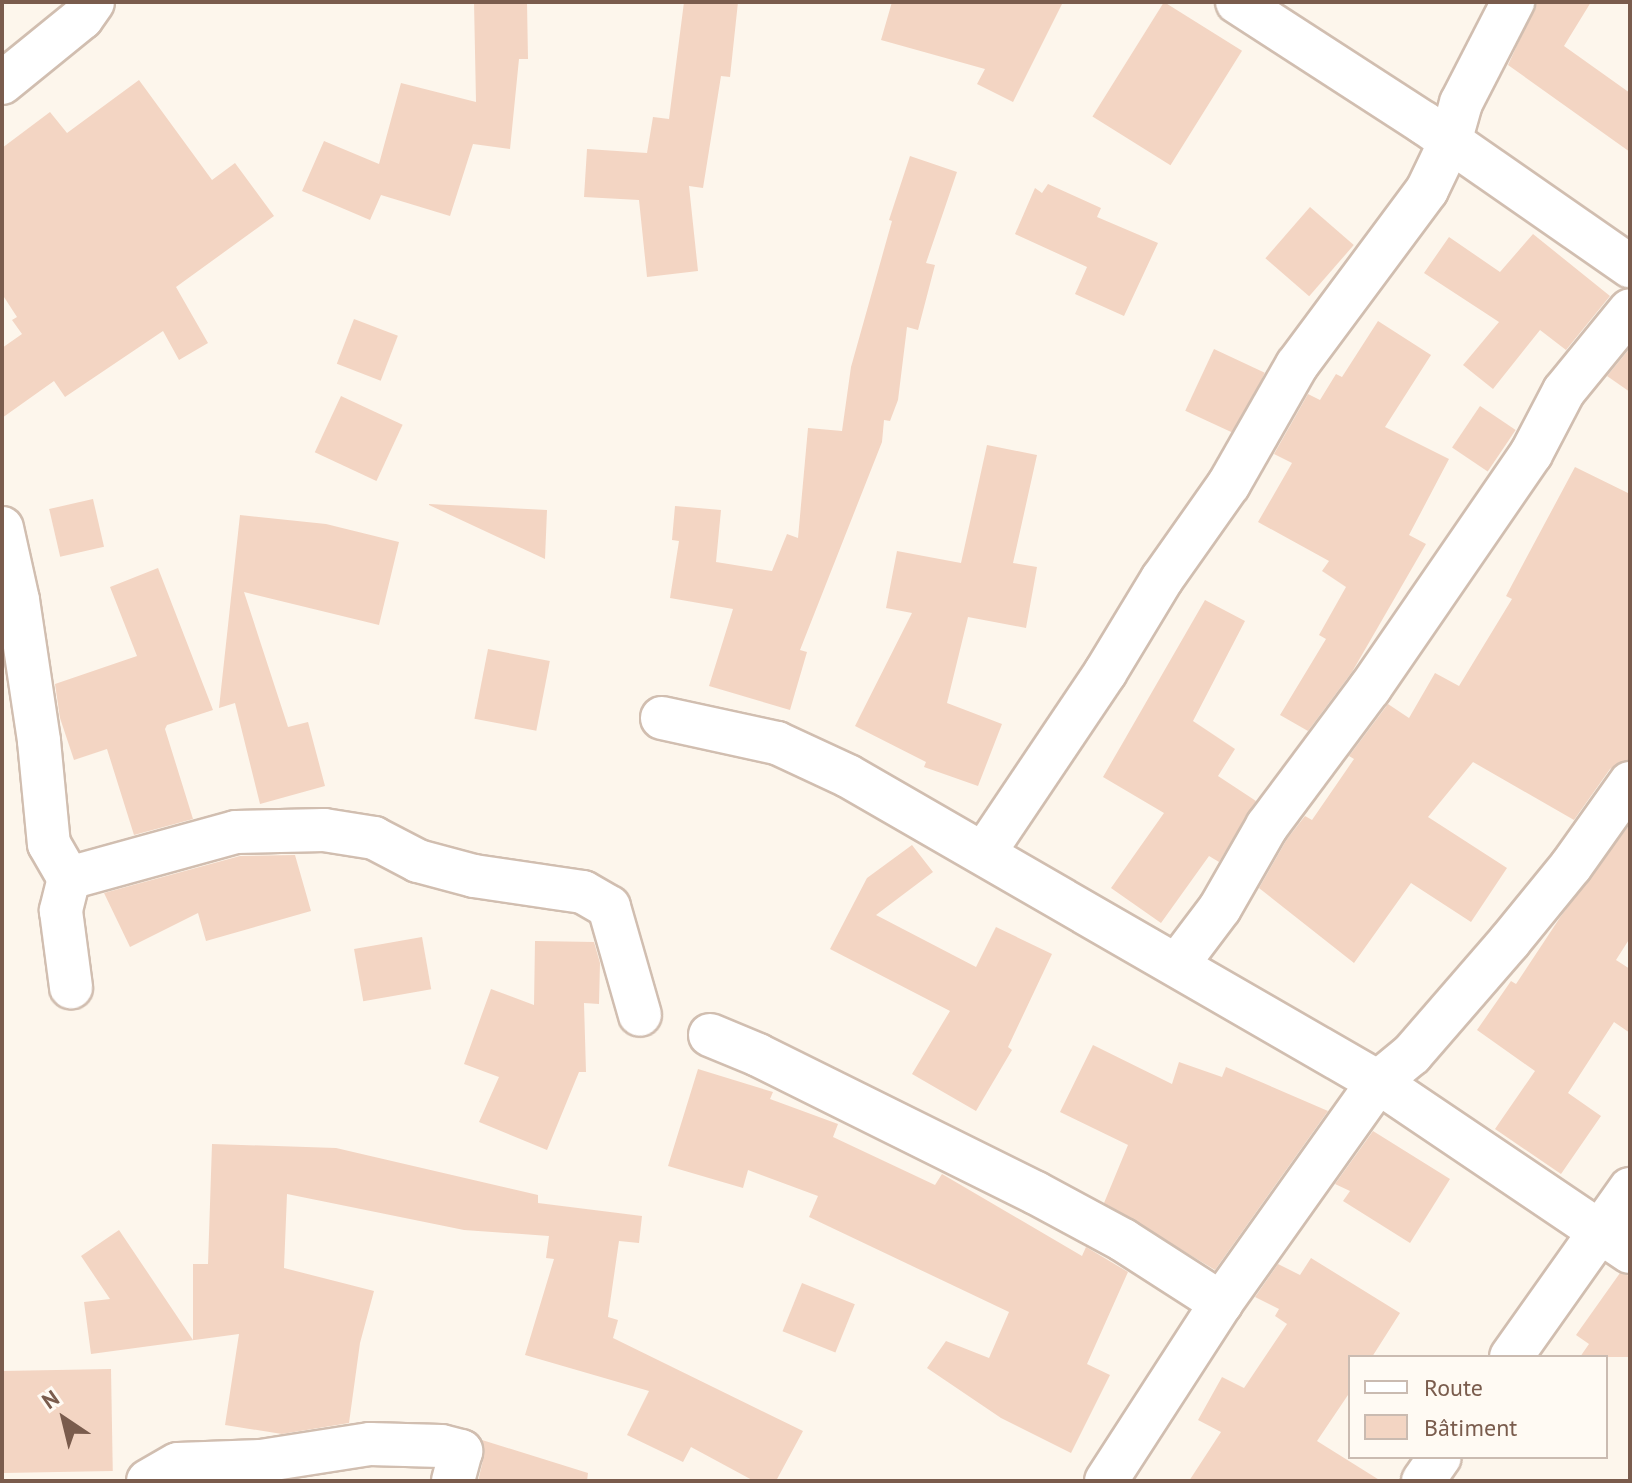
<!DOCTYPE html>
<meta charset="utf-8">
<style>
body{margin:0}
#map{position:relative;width:1632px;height:1483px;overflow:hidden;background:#fdf6ec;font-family:"PT Sans",sans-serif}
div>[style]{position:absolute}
.building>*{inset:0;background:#f3d5c3;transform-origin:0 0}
.roads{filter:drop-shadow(2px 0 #d1beb0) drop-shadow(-2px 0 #d1beb0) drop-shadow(0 2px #d1beb0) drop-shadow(0 -2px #d1beb0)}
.minor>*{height:42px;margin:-21px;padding:0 21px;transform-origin:21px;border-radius:21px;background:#fff}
span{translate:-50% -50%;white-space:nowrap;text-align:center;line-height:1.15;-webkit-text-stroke:8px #fffaf3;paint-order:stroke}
.frame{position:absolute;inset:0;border:4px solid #7a5c4d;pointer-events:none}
.legend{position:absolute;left:1348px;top:1355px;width:260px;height:104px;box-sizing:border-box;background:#fffaf3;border:2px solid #cabbb1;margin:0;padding:10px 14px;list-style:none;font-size:24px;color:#7a5c4d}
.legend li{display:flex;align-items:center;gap:16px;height:40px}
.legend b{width:40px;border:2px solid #cabbb1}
.north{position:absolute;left:24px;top:1379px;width:80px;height:80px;-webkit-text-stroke:6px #fffaf3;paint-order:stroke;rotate:325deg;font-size:22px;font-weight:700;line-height:32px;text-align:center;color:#7a5c4d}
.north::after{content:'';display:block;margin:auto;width:28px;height:36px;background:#7a5c4d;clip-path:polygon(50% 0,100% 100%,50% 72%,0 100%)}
</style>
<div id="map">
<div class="building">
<i style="clip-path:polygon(474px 2px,527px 2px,528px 59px,519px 59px,510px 149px,473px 144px,450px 216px,381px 195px,370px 220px,302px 191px,324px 141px,379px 164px,401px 83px,476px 102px)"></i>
<i style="clip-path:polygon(684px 2px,738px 2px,730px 77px,721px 76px,703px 188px,689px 186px,698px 271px,647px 277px,639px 200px,584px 197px,587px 149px,647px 153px,653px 117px,669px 119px)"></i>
<i style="clip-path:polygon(892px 2px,1063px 2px,1013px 102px,977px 84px,985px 69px,881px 40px)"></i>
<i style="left:1164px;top:2px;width:92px;height:135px;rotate:32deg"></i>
<i style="clip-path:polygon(1591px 2px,1564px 46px,1630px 93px,1630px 152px,1508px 65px,1537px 2px)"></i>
<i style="clip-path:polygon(139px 80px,212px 180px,235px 163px,274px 216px,176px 287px,208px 343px,179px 360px,163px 331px,65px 397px,54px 381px,2px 418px,2px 348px,22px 334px,12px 320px,17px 317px,2px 294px,2px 148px,50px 112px,67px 133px)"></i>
<i style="clip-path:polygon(910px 156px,957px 172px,926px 263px,935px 265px,918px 330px,907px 327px,898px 400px,890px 421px,884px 420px,882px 442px,800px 650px,807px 652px,790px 710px,709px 686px,733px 609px,670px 598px,679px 541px,672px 540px,675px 506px,721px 510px,716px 562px,772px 571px,787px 534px,798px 538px,808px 428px,842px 431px,851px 367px,892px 221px,889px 220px)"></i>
<i style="clip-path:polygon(1048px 184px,1101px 208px,1097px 217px,1158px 243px,1124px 316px,1075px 294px,1087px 267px,1015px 234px,1035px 188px,1042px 193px)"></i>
<i style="left:1310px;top:207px;width:58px;height:68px;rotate:41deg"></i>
<i style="clip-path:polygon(1533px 234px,1610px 296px,1566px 350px,1540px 330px,1493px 389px,1463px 365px,1499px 322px,1424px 273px,1449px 237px,1500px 272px)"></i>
<i style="left:354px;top:319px;width:47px;height:48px;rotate:21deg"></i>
<i style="clip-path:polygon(1378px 321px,1431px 355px,1385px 427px,1449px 459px,1409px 535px,1426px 544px,1352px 672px,1308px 731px,1280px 715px,1326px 639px,1319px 635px,1346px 587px,1322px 571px,1329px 561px,1258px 522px,1292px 463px,1274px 454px,1308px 394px,1320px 400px,1336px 374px,1342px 377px)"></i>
<i style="clip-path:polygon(1630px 348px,1630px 392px,1607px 376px)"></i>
<i style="left:1214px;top:349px;width:56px;height:68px;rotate:25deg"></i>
<i style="left:341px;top:396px;width:68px;height:62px;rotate:25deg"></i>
<i style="left:1480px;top:406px;width:43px;height:50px;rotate:34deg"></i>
<i style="clip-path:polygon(987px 445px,1037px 455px,1013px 563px,1037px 567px,1026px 628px,968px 617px,947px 703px,1002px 724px,978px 786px,924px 767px,926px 762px,855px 726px,912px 613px,886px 608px,897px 551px,961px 563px)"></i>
<i style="clip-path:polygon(1575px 467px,1630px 494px,1630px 759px,1610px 769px,1574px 820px,1473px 762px,1428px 817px,1507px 868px,1471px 922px,1411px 883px,1354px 963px,1259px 888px,1287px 839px,1305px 816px,1312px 820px,1354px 759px,1349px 756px,1388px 704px,1409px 718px,1435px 673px,1459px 686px,1512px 599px,1506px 596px)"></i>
<i style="left:93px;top:499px;width:49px;height:45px;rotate:77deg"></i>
<i style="clip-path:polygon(429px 504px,547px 510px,545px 559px,429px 505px)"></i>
<i style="clip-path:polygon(240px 515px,326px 524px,399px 542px,379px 625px,244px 592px,288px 727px,308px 722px,325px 786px,260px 804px,235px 703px,219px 708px)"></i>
<i style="clip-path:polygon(158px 568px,213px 710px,167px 725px,165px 729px,193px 819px,134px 835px,107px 749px,74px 760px,60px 718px,55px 684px,137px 656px,110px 587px)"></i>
<i style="clip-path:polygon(1205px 600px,1245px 621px,1193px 721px,1235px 749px,1218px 776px,1256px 801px,1219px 862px,1209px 856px,1161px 923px,1111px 888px,1164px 813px,1103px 777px)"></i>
<i style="left:488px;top:649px;width:63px;height:71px;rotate:11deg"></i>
<i style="clip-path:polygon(1630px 824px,1630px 938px,1616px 960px,1630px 969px,1630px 1033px,1614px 1022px,1568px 1093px,1601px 1116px,1561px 1174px,1495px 1129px,1535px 1071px,1477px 1030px,1511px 981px,1516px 984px,1561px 916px)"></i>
<i style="clip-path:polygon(912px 845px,933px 872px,876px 915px,976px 967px,996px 927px,1052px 954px,1008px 1047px,1012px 1050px,976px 1111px,912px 1074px,950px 1011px,830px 949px,867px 878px)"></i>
<i style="clip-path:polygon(295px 855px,311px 911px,206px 941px,198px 913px,130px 947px,104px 893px,240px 856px)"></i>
<i style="left:422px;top:937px;width:53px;height:69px;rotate:80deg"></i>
<i style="clip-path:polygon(535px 941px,594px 942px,600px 963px,599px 1004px,584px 1003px,586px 1072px,579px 1072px,547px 1150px,479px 1122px,499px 1077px,464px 1064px,491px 989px,534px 1005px)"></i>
<i style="clip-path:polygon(1093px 1045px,1172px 1084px,1179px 1062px,1222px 1077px,1226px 1067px,1328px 1111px,1215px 1270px,1104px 1203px,1128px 1145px,1060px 1112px)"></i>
<i style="clip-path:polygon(698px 1069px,773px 1092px,770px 1099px,838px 1124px,833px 1137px,935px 1185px,942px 1174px,1082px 1256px,1086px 1247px,1128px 1272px,1087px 1364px,1110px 1375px,1071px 1453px,1001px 1418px,927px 1368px,946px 1341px,989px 1358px,1009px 1312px,809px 1217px,818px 1196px,748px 1170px,743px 1188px,668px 1166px)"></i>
<i style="clip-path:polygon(1373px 1131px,1450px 1179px,1410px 1243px,1343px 1201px,1350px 1191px,1335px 1184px)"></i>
<i style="clip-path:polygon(212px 1144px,336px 1148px,538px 1195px,538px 1203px,642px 1216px,639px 1243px,619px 1241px,608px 1317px,618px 1320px,613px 1338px,803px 1431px,776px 1481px,754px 1481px,691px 1447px,683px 1462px,627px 1435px,649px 1391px,525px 1355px,554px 1259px,546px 1258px,549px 1236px,464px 1230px,287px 1194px,284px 1268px,374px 1291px,360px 1343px,349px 1423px,282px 1434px,225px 1425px,239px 1334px,91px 1354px,84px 1302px,110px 1299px,81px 1256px,119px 1230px,193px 1340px,193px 1264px,208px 1264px)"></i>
<i style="clip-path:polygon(1311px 1258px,1400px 1313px,1372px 1357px,1350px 1357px,1350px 1392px,1317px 1441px,1381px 1481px,1189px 1481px,1221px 1432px,1198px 1420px,1222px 1377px,1244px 1388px,1287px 1324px,1275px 1316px,1279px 1309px,1255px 1297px,1278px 1264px,1300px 1275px)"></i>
<i style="clip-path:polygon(1620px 1273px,1630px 1276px,1630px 1357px,1580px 1357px,1589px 1344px,1576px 1335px)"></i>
<i style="left:802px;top:1283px;width:57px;height:52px;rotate:22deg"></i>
<i style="left:111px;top:1369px;width:102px;height:109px;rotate:89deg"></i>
<i style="clip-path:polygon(482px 1440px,588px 1473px,587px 1481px,478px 1481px,484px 1456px)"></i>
</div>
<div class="roads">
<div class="minor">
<i style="left:1237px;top:2px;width:223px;rotate:32.9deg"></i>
<i style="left:1424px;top:123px;width:251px;rotate:34.8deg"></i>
<i style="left:2px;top:83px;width:103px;rotate:-39.1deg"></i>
<i style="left:82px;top:18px;width:19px;rotate:-55deg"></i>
<i style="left:2px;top:528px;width:74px;rotate:77.5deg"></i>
<i style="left:18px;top:600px;width:143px;rotate:81.5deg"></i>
<i style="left:39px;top:741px;width:103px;rotate:84.5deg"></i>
<i style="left:49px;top:844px;width:39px;rotate:60deg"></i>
<i style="left:69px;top:878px;width:173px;rotate:-15.4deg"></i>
<i style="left:236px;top:832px;width:88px;rotate:-1.3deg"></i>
<i style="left:324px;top:830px;width:51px;rotate:9.1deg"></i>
<i style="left:374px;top:838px;width:50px;rotate:27.6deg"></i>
<i style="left:418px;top:861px;width:58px;rotate:15deg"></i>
<i style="left:474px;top:876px;width:110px;rotate:8.4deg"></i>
<i style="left:583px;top:892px;width:30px;rotate:30deg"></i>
<i style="left:609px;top:907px;width:112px;rotate:74deg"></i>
<i style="left:662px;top:718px;width:118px;rotate:12.3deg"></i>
<i style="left:777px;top:743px;width:78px;rotate:24.9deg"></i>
<i style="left:848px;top:776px;width:612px;rotate:30deg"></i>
<i style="left:1378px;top:1082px;width:304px;rotate:34deg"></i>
<i style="left:984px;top:853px;width:217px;rotate:-56.1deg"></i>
<i style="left:1105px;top:673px;width:110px;rotate:-58.8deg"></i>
<i style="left:1162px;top:579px;width:116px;rotate:-54.8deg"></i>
<i style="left:1229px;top:484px;width:137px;rotate:-60.3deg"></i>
<i style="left:1297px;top:365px;width:218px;rotate:-53.4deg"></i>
<i style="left:1427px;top:190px;width:53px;rotate:-64.4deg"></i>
<i style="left:1450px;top:142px;width:41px;rotate:-74.2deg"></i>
<i style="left:1461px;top:103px;width:114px;rotate:-62.8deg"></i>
<i style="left:69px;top:878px;width:34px;rotate:104deg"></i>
<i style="left:61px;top:911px;width:77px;rotate:82.5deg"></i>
<i style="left:1177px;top:965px;width:71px;rotate:-53deg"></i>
<i style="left:1220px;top:908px;width:95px;rotate:-60.2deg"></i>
<i style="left:1267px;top:826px;width:172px;rotate:-53.3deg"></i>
<i style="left:1370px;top:688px;width:284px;rotate:-55.5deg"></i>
<i style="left:1531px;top:454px;width:71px;rotate:-62.4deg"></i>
<i style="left:1564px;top:391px;width:104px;rotate:-50.8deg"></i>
<i style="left:710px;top:1035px;width:52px;rotate:22.6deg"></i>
<i style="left:758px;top:1055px;width:310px;rotate:26.4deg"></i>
<i style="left:1036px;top:1193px;width:99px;rotate:28.4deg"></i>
<i style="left:1123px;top:1240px;width:117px;rotate:32.7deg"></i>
<i style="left:1511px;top:1357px;width:206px;rotate:-54.7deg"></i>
<i style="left:148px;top:1481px;width:34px;rotate:-30deg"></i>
<i style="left:178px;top:1464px;width:83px;rotate:-2.1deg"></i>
<i style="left:261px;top:1461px;width:110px;rotate:-8.9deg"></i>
<i style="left:370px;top:1444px;width:71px;rotate:1.6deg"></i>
<i style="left:441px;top:1446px;width:21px;rotate:14deg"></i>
<i style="left:461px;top:1451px;width:31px;rotate:105deg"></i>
<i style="left:1106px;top:1481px;width:212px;rotate:-57.1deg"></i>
<i style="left:1221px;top:1303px;width:271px;rotate:-54.6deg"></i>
<i style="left:1378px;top:1082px;width:44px;rotate:-39.5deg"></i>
<i style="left:1412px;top:1054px;width:148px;rotate:-49.1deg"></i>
<i style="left:1509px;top:942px;width:98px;rotate:-50.8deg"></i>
<i style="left:1571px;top:866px;width:102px;rotate:-54.6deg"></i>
<i style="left:1423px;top:1481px;width:29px;rotate:-55deg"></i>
</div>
</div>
<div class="frame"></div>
<ul class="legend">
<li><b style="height:10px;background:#fff"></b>Route</li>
<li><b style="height:22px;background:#f3d5c3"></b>Bâtiment</li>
</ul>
<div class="north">N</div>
</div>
